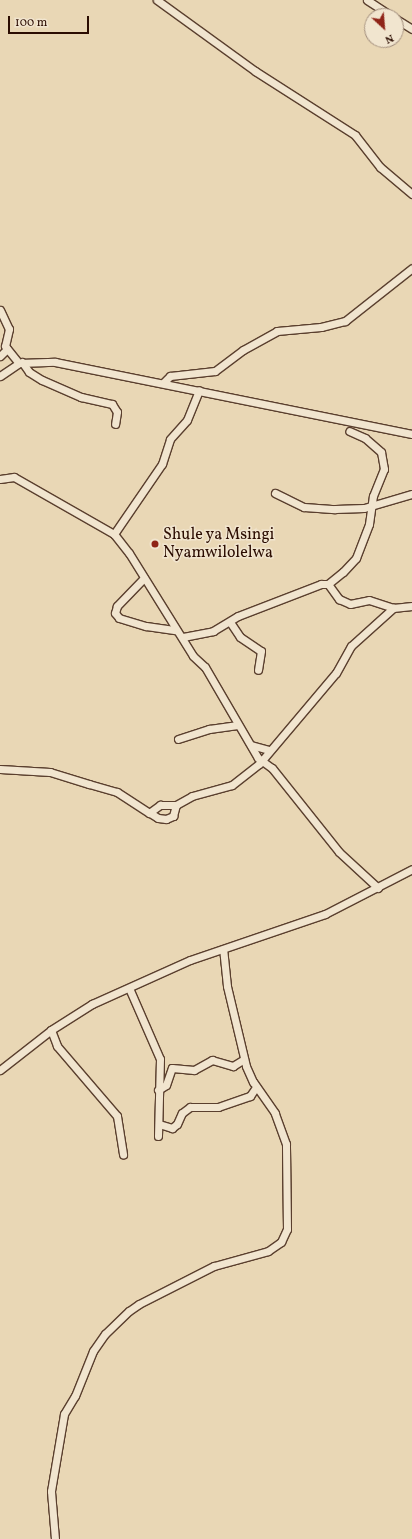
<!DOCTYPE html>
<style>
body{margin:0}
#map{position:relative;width:412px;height:1539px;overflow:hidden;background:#e9d7b5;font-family:Vollkorn,serif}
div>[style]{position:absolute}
.roads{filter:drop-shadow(1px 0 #5a3f2e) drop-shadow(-1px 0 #5a3f2e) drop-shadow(0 1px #5a3f2e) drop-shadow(0 -1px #5a3f2e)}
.minor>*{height:7px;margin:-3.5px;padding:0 3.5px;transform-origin:3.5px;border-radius:3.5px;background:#f1e5cf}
.dots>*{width:11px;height:11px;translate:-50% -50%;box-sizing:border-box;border:2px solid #f1e5cf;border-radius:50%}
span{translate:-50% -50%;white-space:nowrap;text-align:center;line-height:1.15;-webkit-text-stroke:3px #f1e5cf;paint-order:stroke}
.poi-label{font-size:16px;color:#2b0c01}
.left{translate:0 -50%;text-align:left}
.north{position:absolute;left:364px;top:8px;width:40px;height:40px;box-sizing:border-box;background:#f1e5cf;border:1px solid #a28e7d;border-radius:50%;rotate:154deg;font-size:11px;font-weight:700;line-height:16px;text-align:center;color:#2b0c01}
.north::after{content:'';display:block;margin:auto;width:14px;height:18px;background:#8f2418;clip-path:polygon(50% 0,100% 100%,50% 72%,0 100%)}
.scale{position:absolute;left:8px;top:16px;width:81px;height:18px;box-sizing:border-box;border:2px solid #2b0c01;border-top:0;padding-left:5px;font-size:12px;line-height:14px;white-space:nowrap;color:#2b0c01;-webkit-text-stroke:3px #f1e5cf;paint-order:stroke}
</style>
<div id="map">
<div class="roads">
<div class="minor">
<i style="left:157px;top:0;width:121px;rotate:35.9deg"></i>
<i style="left:255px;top:71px;width:119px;rotate:32.6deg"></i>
<i style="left:355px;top:135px;width:41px;rotate:52deg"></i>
<i style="left:380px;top:167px;width:42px;rotate:40.2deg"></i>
<i style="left:367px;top:0;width:30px;rotate:33deg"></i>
<i style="left:396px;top:19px;width:19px;rotate:32deg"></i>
<i style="left:0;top:310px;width:21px;rotate:65deg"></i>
<i style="left:9px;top:329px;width:17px;rotate:103deg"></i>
<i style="left:5px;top:346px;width:22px;rotate:51deg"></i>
<i style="left:0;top:356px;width:10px;rotate:-45deg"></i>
<i style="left:22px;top:362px;width:12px;rotate:55deg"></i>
<i style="left:29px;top:372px;width:15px;rotate:32deg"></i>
<i style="left:42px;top:380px;width:43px;rotate:23.6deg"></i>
<i style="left:81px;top:397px;width:32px;rotate:13deg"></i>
<i style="left:112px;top:404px;width:9px;rotate:58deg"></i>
<i style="left:117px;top:412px;width:12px;rotate:99deg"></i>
<i style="left:0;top:376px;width:23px;rotate:-34deg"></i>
<i style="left:19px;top:363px;width:36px;rotate:-2deg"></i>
<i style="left:55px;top:362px;width:364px;rotate:11.4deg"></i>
<i style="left:163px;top:383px;width:10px;rotate:-45deg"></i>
<i style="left:170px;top:376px;width:45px;rotate:-6.3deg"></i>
<i style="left:215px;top:371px;width:35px;rotate:-37deg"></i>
<i style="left:243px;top:350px;width:39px;rotate:-29deg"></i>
<i style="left:277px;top:331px;width:44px;rotate:-5.2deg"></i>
<i style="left:321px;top:327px;width:25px;rotate:-14deg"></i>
<i style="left:345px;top:321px;width:85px;rotate:-38.3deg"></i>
<i style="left:0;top:479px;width:14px;rotate:-8deg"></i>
<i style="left:14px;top:477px;width:115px;rotate:29.7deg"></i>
<i style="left:114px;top:534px;width:24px;rotate:52deg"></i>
<i style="left:129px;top:553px;width:121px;rotate:58.1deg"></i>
<i style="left:193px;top:656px;width:16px;rotate:43deg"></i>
<i style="left:205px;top:667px;width:105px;rotate:59.8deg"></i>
<i style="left:258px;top:758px;width:17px;rotate:36deg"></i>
<i style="left:272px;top:768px;width:107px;rotate:51.4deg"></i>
<i style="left:339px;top:852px;width:53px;rotate:42.7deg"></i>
<i style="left:275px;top:493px;width:32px;rotate:26deg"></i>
<i style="left:304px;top:507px;width:31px;rotate:4deg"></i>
<i style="left:335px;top:509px;width:29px;rotate:-2deg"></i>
<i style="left:364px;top:508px;width:50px;rotate:-16.3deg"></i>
<i style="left:114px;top:534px;width:85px;rotate:-55.6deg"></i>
<i style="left:162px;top:464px;width:26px;rotate:-72deg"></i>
<i style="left:170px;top:439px;width:25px;rotate:-48deg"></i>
<i style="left:187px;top:420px;width:32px;rotate:-68deg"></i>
<i style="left:144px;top:578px;width:39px;rotate:134deg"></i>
<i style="left:117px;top:606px;width:7px;rotate:106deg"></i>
<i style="left:115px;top:613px;width:6px;rotate:51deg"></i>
<i style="left:119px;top:618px;width:28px;rotate:17deg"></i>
<i style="left:146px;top:626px;width:30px;rotate:8deg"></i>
<i style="left:328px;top:584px;width:19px;rotate:-39deg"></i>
<i style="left:343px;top:572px;width:19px;rotate:-47deg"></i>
<i style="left:356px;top:558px;width:36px;rotate:-69deg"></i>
<i style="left:369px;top:524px;width:28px;rotate:-82deg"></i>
<i style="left:373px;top:496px;width:29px;rotate:-68deg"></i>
<i style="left:384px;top:469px;width:17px;rotate:-100deg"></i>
<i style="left:381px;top:452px;width:21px;rotate:-139deg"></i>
<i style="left:365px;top:438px;width:17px;rotate:-156deg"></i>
<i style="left:230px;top:622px;width:18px;rotate:56deg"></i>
<i style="left:240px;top:637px;width:25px;rotate:34deg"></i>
<i style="left:261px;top:651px;width:19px;rotate:99deg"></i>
<i style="left:183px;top:637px;width:31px;rotate:-11deg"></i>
<i style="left:213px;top:631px;width:29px;rotate:-31deg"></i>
<i style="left:238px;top:616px;width:89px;rotate:-21.1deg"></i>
<i style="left:321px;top:584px;width:7px"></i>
<i style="left:328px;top:584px;width:19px;rotate:54deg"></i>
<i style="left:339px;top:599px;width:12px;rotate:24deg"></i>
<i style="left:350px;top:604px;width:19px;rotate:-12deg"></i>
<i style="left:369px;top:600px;width:25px;rotate:18deg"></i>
<i style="left:393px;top:608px;width:19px;rotate:-6deg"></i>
<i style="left:178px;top:739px;width:33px;rotate:-18deg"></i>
<i style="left:209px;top:729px;width:29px;rotate:-8deg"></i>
<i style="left:251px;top:745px;width:19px;rotate:16deg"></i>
<i style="left:0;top:769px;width:50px;rotate:3.4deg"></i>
<i style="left:50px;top:772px;width:41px;rotate:17.1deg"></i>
<i style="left:89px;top:784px;width:29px;rotate:16deg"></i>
<i style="left:117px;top:792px;width:38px;rotate:33deg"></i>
<i style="left:149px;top:813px;width:14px;rotate:-36deg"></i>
<i style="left:160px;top:805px;width:16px"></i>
<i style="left:176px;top:805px;width:18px;rotate:-29deg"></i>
<i style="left:192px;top:796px;width:41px;rotate:-15.4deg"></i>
<i style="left:232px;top:785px;width:34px;rotate:-38deg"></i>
<i style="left:259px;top:764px;width:119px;rotate:-49.8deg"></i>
<i style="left:336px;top:673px;width:31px;rotate:-61deg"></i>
<i style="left:351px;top:646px;width:57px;rotate:-42.1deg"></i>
<i style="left:150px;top:813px;width:9px;rotate:32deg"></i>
<i style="left:158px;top:818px;width:8px;rotate:7deg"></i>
<i style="left:166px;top:819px;width:8px;rotate:-23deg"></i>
<i style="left:173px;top:816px;width:11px;rotate:-75deg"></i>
<i style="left:129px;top:988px;width:77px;rotate:66.4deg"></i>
<i style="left:160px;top:1059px;width:77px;rotate:91.5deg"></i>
<i style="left:51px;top:1030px;width:17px;rotate:69deg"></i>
<i style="left:57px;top:1046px;width:92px;rotate:49.4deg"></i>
<i style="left:117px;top:1116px;width:39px;rotate:81deg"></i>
<i style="left:0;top:1070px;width:65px;rotate:-38.1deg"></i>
<i style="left:51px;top:1030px;width:49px;rotate:-32.4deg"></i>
<i style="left:92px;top:1004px;width:107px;rotate:-24.2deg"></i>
<i style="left:190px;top:960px;width:143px;rotate:-18.8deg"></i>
<i style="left:325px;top:914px;width:98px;rotate:-27.3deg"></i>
<i style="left:158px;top:1090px;width:9px;rotate:-32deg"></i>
<i style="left:166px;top:1085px;width:18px;rotate:-71deg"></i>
<i style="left:172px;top:1068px;width:22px;rotate:5deg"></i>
<i style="left:194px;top:1070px;width:21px;rotate:-29deg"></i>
<i style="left:212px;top:1060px;width:22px;rotate:16deg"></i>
<i style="left:233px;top:1066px;width:13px;rotate:-32deg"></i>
<i style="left:159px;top:1124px;width:14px;rotate:17deg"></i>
<i style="left:172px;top:1128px;width:6px;rotate:-39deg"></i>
<i style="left:177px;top:1124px;width:12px;rotate:-66deg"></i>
<i style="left:182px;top:1113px;width:10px;rotate:-37deg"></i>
<i style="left:190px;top:1107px;width:28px"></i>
<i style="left:218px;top:1107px;width:34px;rotate:-19deg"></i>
<i style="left:250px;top:1096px;width:11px;rotate:-56deg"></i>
<i style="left:55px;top:1539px;width:48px;rotate:-94.8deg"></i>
<i style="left:51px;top:1491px;width:78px;rotate:-80.4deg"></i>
<i style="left:64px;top:1414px;width:21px;rotate:-59deg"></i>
<i style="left:75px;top:1396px;width:48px;rotate:-68.2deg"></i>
<i style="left:93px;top:1351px;width:21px;rotate:-55deg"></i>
<i style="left:105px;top:1334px;width:33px;rotate:-44deg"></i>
<i style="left:129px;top:1311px;width:12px;rotate:-35deg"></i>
<i style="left:139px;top:1304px;width:84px;rotate:-26.9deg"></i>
<i style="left:214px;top:1266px;width:56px;rotate:-15.5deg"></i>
<i style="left:268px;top:1251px;width:16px;rotate:-35deg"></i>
<i style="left:281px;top:1242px;width:14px;rotate:-65deg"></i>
<i style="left:287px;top:1229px;width:85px;rotate:-90.7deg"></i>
<i style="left:286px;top:1144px;width:33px;rotate:-110deg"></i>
<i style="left:275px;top:1113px;width:38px;rotate:-125deg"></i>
<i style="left:253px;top:1082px;width:17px;rotate:-114deg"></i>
<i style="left:246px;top:1066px;width:82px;rotate:-103.4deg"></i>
<i style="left:227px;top:986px;width:37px;rotate:-96deg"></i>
</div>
</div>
<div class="dots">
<i style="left:155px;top:544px;background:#8f2418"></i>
</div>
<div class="poi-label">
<span class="left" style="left:163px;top:544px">Shule ya Msingi<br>Nyamwilolelwa</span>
</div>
<div class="north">N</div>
<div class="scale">100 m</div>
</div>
